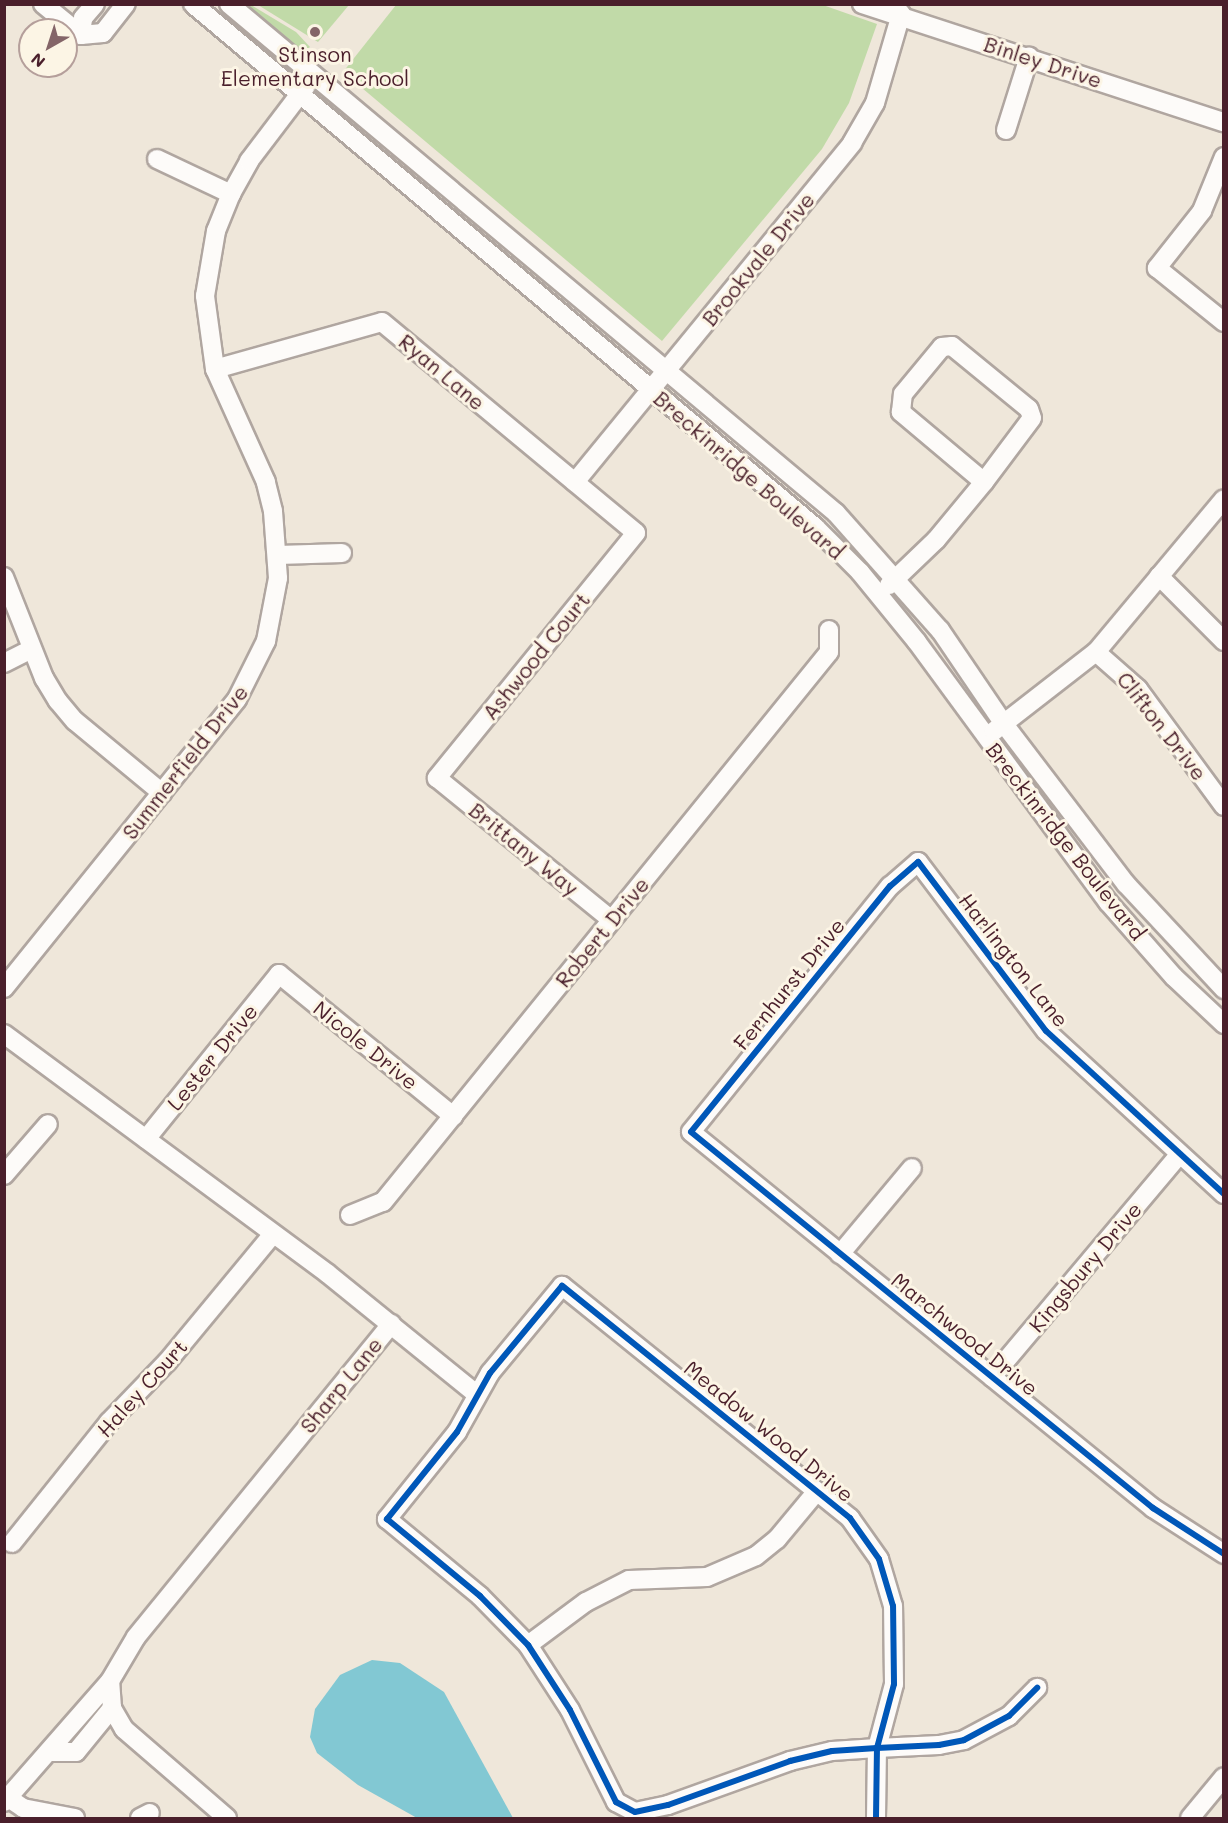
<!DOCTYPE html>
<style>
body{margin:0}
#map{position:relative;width:1228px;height:1823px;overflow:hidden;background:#efe7da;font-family:Mali,sans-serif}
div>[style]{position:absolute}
.green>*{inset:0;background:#c1daa8}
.water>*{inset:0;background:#82c8d3}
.roads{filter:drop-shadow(2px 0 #b0a6a0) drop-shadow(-2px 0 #b0a6a0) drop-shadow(0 2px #b0a6a0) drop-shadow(0 -2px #b0a6a0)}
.minor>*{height:18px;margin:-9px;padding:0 9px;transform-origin:9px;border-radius:9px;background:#fdfbf9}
.cycleway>*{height:6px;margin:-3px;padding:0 3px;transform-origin:3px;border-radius:3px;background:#0057b8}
.dots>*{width:16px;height:16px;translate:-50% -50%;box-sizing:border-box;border:3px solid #fcf5e5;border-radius:50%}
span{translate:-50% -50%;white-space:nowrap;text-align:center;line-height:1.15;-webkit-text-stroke:6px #fcf5e5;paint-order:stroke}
.poi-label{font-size:21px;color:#4a1f2b}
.street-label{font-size:21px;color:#4a1f2b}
.frame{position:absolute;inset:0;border:6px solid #4a1f2b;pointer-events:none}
.north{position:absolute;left:18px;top:18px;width:60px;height:60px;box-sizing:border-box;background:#fcf5e5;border:2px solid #b59f9b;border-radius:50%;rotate:219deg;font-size:16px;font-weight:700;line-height:24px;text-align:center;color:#4a1f2b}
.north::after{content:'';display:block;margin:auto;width:21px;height:27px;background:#846568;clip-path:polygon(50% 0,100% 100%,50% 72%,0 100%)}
</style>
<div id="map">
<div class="green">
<i style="clip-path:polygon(820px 4px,877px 24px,849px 103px,822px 149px,662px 341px,343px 72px,396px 5px)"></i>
<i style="clip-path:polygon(245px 5px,251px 5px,296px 32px,310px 47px,304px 51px,296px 47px)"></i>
<i style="clip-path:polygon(258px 5px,349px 5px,318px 42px)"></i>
</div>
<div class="water">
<i style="clip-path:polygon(372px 1660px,400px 1663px,444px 1692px,513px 1818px,417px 1818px,358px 1785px,317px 1753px,310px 1737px,315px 1709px,340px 1675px)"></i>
</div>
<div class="roads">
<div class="minor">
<i style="left:43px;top:4px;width:49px;rotate:39.2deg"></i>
<i style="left:81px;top:35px;width:22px;rotate:-5deg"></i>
<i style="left:103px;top:33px;width:37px;rotate:-52deg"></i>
<i style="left:193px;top:4px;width:813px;rotate:40.06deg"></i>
<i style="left:815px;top:527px;width:64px;rotate:45deg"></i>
<i style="left:860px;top:572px;width:90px;rotate:50.8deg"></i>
<i style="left:917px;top:642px;width:323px;rotate:53.7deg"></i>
<i style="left:1108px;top:902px;width:100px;rotate:48.7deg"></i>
<i style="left:1174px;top:977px;width:69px;rotate:43.2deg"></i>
<i style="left:229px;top:4px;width:792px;rotate:39.98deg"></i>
<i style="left:836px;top:513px;width:157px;rotate:48.4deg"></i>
<i style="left:940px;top:630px;width:114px;rotate:55.8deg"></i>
<i style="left:1004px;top:724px;width:201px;rotate:52.7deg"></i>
<i style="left:1126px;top:884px;width:144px;rotate:47deg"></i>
<i style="left:862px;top:4px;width:381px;rotate:18.1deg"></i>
<i style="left:81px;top:35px;width:17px;rotate:-83deg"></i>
<i style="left:83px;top:18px;width:18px;rotate:-49deg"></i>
<i style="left:1006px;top:130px;width:77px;rotate:-72.5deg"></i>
<i style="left:1224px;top:157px;width:58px;rotate:112.2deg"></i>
<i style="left:1202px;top:211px;width:73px;rotate:128.3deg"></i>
<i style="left:1157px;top:268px;width:86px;rotate:38.9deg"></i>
<i style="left:157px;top:159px;width:82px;rotate:25.3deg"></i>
<i style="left:952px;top:346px;width:99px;rotate:39.3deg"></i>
<i style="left:1029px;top:409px;width:9px;rotate:72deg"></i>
<i style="left:1032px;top:418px;width:80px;rotate:126.9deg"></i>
<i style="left:984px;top:482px;width:109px;rotate:-139.9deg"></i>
<i style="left:901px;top:412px;width:18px;rotate:-84deg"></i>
<i style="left:903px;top:394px;width:61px;rotate:-50.3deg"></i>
<i style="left:942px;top:347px;width:10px;rotate:-6deg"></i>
<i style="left:215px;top:369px;width:173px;rotate:-15.7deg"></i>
<i style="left:382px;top:322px;width:330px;rotate:39.7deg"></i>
<i style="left:636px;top:533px;width:316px;rotate:129.1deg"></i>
<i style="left:437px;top:778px;width:225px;rotate:39.1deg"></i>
<i style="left:575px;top:482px;width:438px;rotate:-50.7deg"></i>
<i style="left:852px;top:143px;width:46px;rotate:-60.1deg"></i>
<i style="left:875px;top:103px;width:93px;rotate:-73.7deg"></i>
<i style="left:279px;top:555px;width:63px;rotate:-1.8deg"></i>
<i style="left:1159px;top:576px;width:92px;rotate:45deg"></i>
<i style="left:4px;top:577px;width:109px;rotate:68.4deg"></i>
<i style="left:44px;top:678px;width:27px;rotate:59deg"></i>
<i style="left:58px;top:701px;width:26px;rotate:50deg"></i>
<i style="left:75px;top:721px;width:113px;rotate:39.6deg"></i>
<i style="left:889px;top:585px;width:65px;rotate:-43.8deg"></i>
<i style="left:936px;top:540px;width:75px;rotate:-50.4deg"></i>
<i style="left:1096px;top:652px;width:56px;rotate:41.4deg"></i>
<i style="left:1138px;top:689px;width:145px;rotate:53.7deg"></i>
<i style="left:4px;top:663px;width:31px;rotate:-27deg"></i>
<i style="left:994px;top:731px;width:129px;rotate:-37.8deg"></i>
<i style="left:1096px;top:652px;width:199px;rotate:-50.1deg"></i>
<i style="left:4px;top:988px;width:371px;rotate:-51.1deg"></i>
<i style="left:237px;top:699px;width:65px;rotate:-63.4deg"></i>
<i style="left:266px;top:641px;width:64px;rotate:-79.2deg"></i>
<i style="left:278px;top:578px;width:67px;rotate:-94.3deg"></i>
<i style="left:273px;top:511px;width:30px;rotate:-104deg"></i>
<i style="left:266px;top:482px;width:124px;rotate:-114.3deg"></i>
<i style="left:215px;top:369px;width:74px;rotate:-97.8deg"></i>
<i style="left:205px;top:296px;width:66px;rotate:-80.4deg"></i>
<i style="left:216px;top:231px;width:40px;rotate:-68deg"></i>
<i style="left:231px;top:194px;width:38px;rotate:-61deg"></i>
<i style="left:249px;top:161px;width:94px;rotate:-52.8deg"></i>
<i style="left:4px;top:1034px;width:403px;rotate:36.5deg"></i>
<i style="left:328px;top:1274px;width:191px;rotate:39deg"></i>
<i style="left:146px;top:1139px;width:212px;rotate:-51.1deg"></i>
<i style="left:279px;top:974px;width:225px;rotate:39.2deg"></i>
<i style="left:4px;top:1175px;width:67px;rotate:-49.2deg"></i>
<i style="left:1224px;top:1194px;width:241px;rotate:-137.5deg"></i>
<i style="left:1046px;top:1031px;width:212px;rotate:-127.1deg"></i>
<i style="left:918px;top:862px;width:37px;rotate:139deg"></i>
<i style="left:890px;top:886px;width:316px;rotate:129deg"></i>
<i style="left:691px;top:1132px;width:596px;rotate:39.14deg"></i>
<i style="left:1153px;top:1508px;width:85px;rotate:32.9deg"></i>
<i style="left:350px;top:1215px;width:35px;rotate:-22deg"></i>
<i style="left:383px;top:1202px;width:708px;rotate:-50.96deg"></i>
<i style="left:829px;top:652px;width:22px;rotate:-90deg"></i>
<i style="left:840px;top:1254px;width:112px;rotate:-50.1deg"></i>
<i style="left:992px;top:1377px;width:289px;rotate:-49.9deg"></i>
<i style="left:12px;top:1543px;width:155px;rotate:-51.3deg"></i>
<i style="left:109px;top:1422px;width:83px;rotate:-46deg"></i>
<i style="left:167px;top:1362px;width:166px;rotate:-50.4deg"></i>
<i style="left:528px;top:1645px;width:72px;rotate:-36.6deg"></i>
<i style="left:586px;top:1602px;width:48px;rotate:-27.1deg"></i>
<i style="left:629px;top:1580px;width:78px;rotate:-2.2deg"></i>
<i style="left:707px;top:1577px;width:53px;rotate:-23.2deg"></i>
<i style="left:756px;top:1556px;width:27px;rotate:-39deg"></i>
<i style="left:777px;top:1539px;width:62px;rotate:-50.2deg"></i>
<i style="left:51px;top:1752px;width:25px"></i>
<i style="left:76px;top:1752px;width:57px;rotate:-50.7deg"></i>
<i style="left:4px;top:1795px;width:23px;rotate:34deg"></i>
<i style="left:23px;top:1808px;width:53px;rotate:10.9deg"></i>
<i style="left:4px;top:1802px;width:161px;rotate:-48.8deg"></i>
<i style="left:140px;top:1818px;width:11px;rotate:-27deg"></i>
<i style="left:227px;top:1818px;width:136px;rotate:-139.2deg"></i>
<i style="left:124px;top:1729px;width:24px;rotate:-120deg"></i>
<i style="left:112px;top:1708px;width:27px;rotate:-94deg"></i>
<i style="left:110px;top:1681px;width:51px;rotate:-59.4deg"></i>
<i style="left:136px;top:1637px;width:404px;rotate:-50.8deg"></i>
<i style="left:876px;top:1818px;width:70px;rotate:-89.2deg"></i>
<i style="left:877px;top:1748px;width:66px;rotate:-75.1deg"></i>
<i style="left:894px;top:1684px;width:78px;rotate:-90.7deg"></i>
<i style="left:893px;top:1606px;width:49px;rotate:-106.6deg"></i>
<i style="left:879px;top:1559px;width:50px;rotate:-125.3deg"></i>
<i style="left:850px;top:1518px;width:370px;rotate:-141.1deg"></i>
<i style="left:562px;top:1286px;width:113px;rotate:129.6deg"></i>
<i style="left:490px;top:1373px;width:68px;rotate:119.2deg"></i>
<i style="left:457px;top:1432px;width:112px;rotate:128.8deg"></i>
<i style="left:387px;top:1519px;width:121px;rotate:39.6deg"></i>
<i style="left:480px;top:1596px;width:69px;rotate:45.6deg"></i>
<i style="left:528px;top:1645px;width:77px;rotate:57.1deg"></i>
<i style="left:570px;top:1710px;width:103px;rotate:63.4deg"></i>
<i style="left:616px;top:1802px;width:21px;rotate:28deg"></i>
<i style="left:635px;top:1812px;width:34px;rotate:-12deg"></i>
<i style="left:668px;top:1805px;width:130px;rotate:-19.8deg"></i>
<i style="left:790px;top:1761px;width:43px;rotate:-13.4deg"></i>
<i style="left:832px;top:1751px;width:45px;rotate:-3.8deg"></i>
<i style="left:877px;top:1748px;width:62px;rotate:-2.8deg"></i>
<i style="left:939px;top:1745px;width:25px;rotate:-11deg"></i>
<i style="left:964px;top:1740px;width:51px;rotate:-28.1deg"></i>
<i style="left:1009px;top:1716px;width:40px;rotate:-45deg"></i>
<i style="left:1190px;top:1818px;width:53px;rotate:-50.3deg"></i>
</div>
</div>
<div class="cycleway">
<i style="left:1224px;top:1194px;width:241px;rotate:-137.5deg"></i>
<i style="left:1046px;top:1031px;width:212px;rotate:-127.1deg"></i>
<i style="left:918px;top:862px;width:37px;rotate:139deg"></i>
<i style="left:890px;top:886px;width:316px;rotate:129deg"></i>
<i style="left:691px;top:1132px;width:596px;rotate:39.14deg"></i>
<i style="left:1153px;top:1508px;width:85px;rotate:32.9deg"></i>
<i style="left:876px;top:1818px;width:70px;rotate:-89.2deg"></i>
<i style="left:877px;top:1748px;width:66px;rotate:-75.1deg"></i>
<i style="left:894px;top:1684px;width:78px;rotate:-90.7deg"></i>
<i style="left:893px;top:1606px;width:49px;rotate:-106.6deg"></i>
<i style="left:879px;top:1559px;width:50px;rotate:-125.3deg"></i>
<i style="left:850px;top:1518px;width:370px;rotate:-141.1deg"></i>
<i style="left:562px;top:1286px;width:113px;rotate:129.6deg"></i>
<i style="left:490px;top:1373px;width:68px;rotate:119.2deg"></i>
<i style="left:457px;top:1432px;width:112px;rotate:128.8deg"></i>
<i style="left:387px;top:1519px;width:121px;rotate:39.6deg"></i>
<i style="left:480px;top:1596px;width:69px;rotate:45.6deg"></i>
<i style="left:528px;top:1645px;width:77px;rotate:57.1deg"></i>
<i style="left:570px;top:1710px;width:103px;rotate:63.4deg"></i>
<i style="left:616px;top:1802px;width:21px;rotate:28deg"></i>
<i style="left:635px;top:1812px;width:34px;rotate:-12deg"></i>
<i style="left:668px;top:1805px;width:130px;rotate:-19.8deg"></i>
<i style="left:790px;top:1761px;width:43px;rotate:-13.4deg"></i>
<i style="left:832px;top:1751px;width:45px;rotate:-3.8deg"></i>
<i style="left:877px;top:1748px;width:62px;rotate:-2.8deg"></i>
<i style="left:939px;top:1745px;width:25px;rotate:-11deg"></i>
<i style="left:964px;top:1740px;width:51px;rotate:-28.1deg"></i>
<i style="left:1009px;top:1716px;width:40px;rotate:-45deg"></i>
</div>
<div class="dots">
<i style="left:315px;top:32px;background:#846568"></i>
</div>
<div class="poi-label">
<span style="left:315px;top:66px">Stinson<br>Elementary School</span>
</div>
<div class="street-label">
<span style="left:1043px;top:62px;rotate:18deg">Binley Drive</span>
<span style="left:758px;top:259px;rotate:-51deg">Brookvale Drive</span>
<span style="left:442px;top:372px;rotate:40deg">Ryan Lane</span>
<span style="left:749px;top:475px;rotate:41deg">Breckinridge Boulevard</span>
<span style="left:536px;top:656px;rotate:-51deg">Ashwood Court</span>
<span style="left:1162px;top:726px;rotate:52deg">Clifton Drive</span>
<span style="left:185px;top:762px;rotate:-52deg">Summerfield Drive</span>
<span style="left:1066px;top:841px;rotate:52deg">Breckinridge Boulevard</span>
<span style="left:524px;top:849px;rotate:39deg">Brittany Way</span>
<span style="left:602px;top:932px;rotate:-51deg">Robert Drive</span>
<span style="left:1014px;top:960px;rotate:52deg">Harlington Lane</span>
<span style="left:789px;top:984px;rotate:-51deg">Fernhurst Drive</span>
<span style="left:366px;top:1045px;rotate:39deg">Nicole Drive</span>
<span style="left:212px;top:1057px;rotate:-51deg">Lester Drive</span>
<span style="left:1085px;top:1267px;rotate:-50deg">Kingsbury Drive</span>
<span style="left:965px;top:1334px;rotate:39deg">Marchwood Drive</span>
<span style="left:341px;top:1385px;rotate:-51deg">Sharp Lane</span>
<span style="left:142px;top:1388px;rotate:-48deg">Haley Court</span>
<span style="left:769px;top:1431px;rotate:39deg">Meadow Wood Drive</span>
</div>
<div class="frame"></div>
<div class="north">N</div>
</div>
